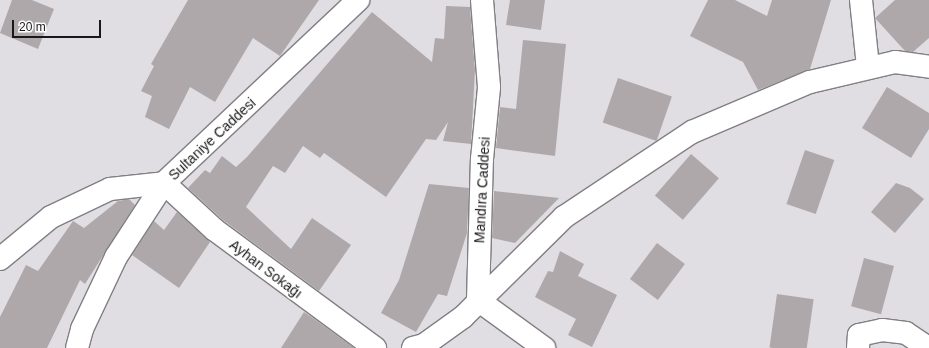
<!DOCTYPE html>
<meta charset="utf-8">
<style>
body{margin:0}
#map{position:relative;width:929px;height:348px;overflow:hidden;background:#e0dee2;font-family:Arial,sans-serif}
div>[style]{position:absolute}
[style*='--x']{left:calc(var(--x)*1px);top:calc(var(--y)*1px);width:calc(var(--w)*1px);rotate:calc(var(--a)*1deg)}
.building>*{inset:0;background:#aea8aa;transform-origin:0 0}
.roads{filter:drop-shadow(1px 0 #817f83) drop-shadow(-1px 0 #817f83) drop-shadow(0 1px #817f83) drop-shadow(0 -1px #817f83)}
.minor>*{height:22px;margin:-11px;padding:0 11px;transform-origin:11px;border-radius:11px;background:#fff}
span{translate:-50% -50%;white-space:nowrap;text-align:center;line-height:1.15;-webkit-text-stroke:3.5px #fff;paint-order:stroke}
.street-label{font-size:14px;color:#181819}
.scale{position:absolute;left:12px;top:20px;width:89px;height:18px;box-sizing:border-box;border:2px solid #181819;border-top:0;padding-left:5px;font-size:12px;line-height:14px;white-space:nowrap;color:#181819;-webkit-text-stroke:3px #fff;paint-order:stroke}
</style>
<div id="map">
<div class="building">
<i style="clip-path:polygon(12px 0,32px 0,54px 9px,38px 49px,0 33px)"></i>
<i style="clip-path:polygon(188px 0,319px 0,280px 56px,253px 38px,215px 102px,190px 87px,169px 129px,145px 117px,152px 96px,141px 91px,154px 66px,151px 64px)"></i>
<i style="clip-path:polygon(510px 0,545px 0,541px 30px,506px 25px)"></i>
<i style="clip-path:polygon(708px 0,735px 0,767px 16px,772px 0,831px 0,810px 69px,758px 90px,743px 62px,690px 36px)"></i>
<i style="clip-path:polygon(895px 0,929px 0,929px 38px,913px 52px,905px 51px,875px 18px)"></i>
<i style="clip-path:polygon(446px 6px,470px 7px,475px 70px,471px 144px,443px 141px,448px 122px,436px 140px,426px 139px,386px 197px,324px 153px,320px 158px,303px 146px,285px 173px,273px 166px,246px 207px,291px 249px,312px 218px,351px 245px,319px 291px,223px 220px,188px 188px,205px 170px,210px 173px,222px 156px,236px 167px,247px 157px,372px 12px,432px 62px,435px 38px,444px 39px)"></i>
<i style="clip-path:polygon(523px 40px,566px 44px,555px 156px,496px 148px,500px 107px,516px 109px)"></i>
<i style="left:618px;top:78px;width:57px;height:47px;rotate:19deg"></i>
<i style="clip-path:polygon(887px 87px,929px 113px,929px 129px,911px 158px,862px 128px)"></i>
<i style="left:805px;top:150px;width:31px;height:57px;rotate:19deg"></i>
<i style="left:691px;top:154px;width:37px;height:55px;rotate:41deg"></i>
<i style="clip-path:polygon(896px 183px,910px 188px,924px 199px,895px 233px,871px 212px)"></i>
<i style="clip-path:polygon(429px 184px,469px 188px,467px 233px,447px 296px,438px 294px,416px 332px,381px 313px,399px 280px)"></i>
<i style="clip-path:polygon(494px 191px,559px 198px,515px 243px,492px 238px)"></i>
<i style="clip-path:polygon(129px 199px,135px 205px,85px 284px,80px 280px,47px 348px,0 348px,0 317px,26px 265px,38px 271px,73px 221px,84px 228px,118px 201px)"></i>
<i style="clip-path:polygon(177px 212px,210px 242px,179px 288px,132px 255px,154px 221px,164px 230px)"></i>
<i style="left:657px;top:243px;width:35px;height:45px;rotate:37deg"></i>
<i style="clip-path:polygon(560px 251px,584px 264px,578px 276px,617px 295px,592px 347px,568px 335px,576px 319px,535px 297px,548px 271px,553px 272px)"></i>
<i style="left:864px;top:258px;width:31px;height:50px;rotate:15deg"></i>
<i style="left:777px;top:294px;width:37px;height:54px;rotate:8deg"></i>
<i style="clip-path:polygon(304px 312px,313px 318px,354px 348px,281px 348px)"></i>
</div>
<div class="roads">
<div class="minor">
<i style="--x:861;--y:0;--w:67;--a:84"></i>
<i style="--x:0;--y:259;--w:66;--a:-39.5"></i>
<i style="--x:51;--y:217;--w:65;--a:-25.4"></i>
<i style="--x:110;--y:189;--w:54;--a:-6.3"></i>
<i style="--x:164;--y:183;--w:267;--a:-43.3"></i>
<i style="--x:478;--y:300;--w:141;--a:-88.4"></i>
<i style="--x:482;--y:159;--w:72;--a:-84.4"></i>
<i style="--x:489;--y:87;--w:87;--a:-94.6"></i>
<i style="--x:478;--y:300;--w:82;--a:36"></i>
<i style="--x:77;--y:348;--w:20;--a:-75"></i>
<i style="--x:82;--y:329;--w:80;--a:-64.7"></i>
<i style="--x:116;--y:257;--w:88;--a:-57"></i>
<i style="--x:164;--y:183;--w:69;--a:42.7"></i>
<i style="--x:215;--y:230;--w:199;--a:36.4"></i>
<i style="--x:413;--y:348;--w:11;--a:-15"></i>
<i style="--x:424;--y:345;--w:48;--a:-35.7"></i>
<i style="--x:463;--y:317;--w:142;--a:-44.7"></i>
<i style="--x:564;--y:217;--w:154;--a:-33.6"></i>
<i style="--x:692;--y:132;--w:128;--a:-23"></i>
<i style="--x:810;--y:82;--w:87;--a:-13.2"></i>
<i style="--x:895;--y:62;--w:34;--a:8"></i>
<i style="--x:858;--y:348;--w:13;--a:-86"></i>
<i style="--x:859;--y:335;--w:24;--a:-12"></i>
<i style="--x:882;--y:330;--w:24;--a:7"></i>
<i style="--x:906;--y:333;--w:27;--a:34"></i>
</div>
</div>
<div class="street-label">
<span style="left:212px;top:139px;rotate:-43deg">Sultaniye Caddesi</span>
<span style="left:482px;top:190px;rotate:-87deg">Mandıra Caddesi</span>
<span style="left:266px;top:269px;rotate:37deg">Ayhan Sokağı</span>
</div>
<div class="scale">20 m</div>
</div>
